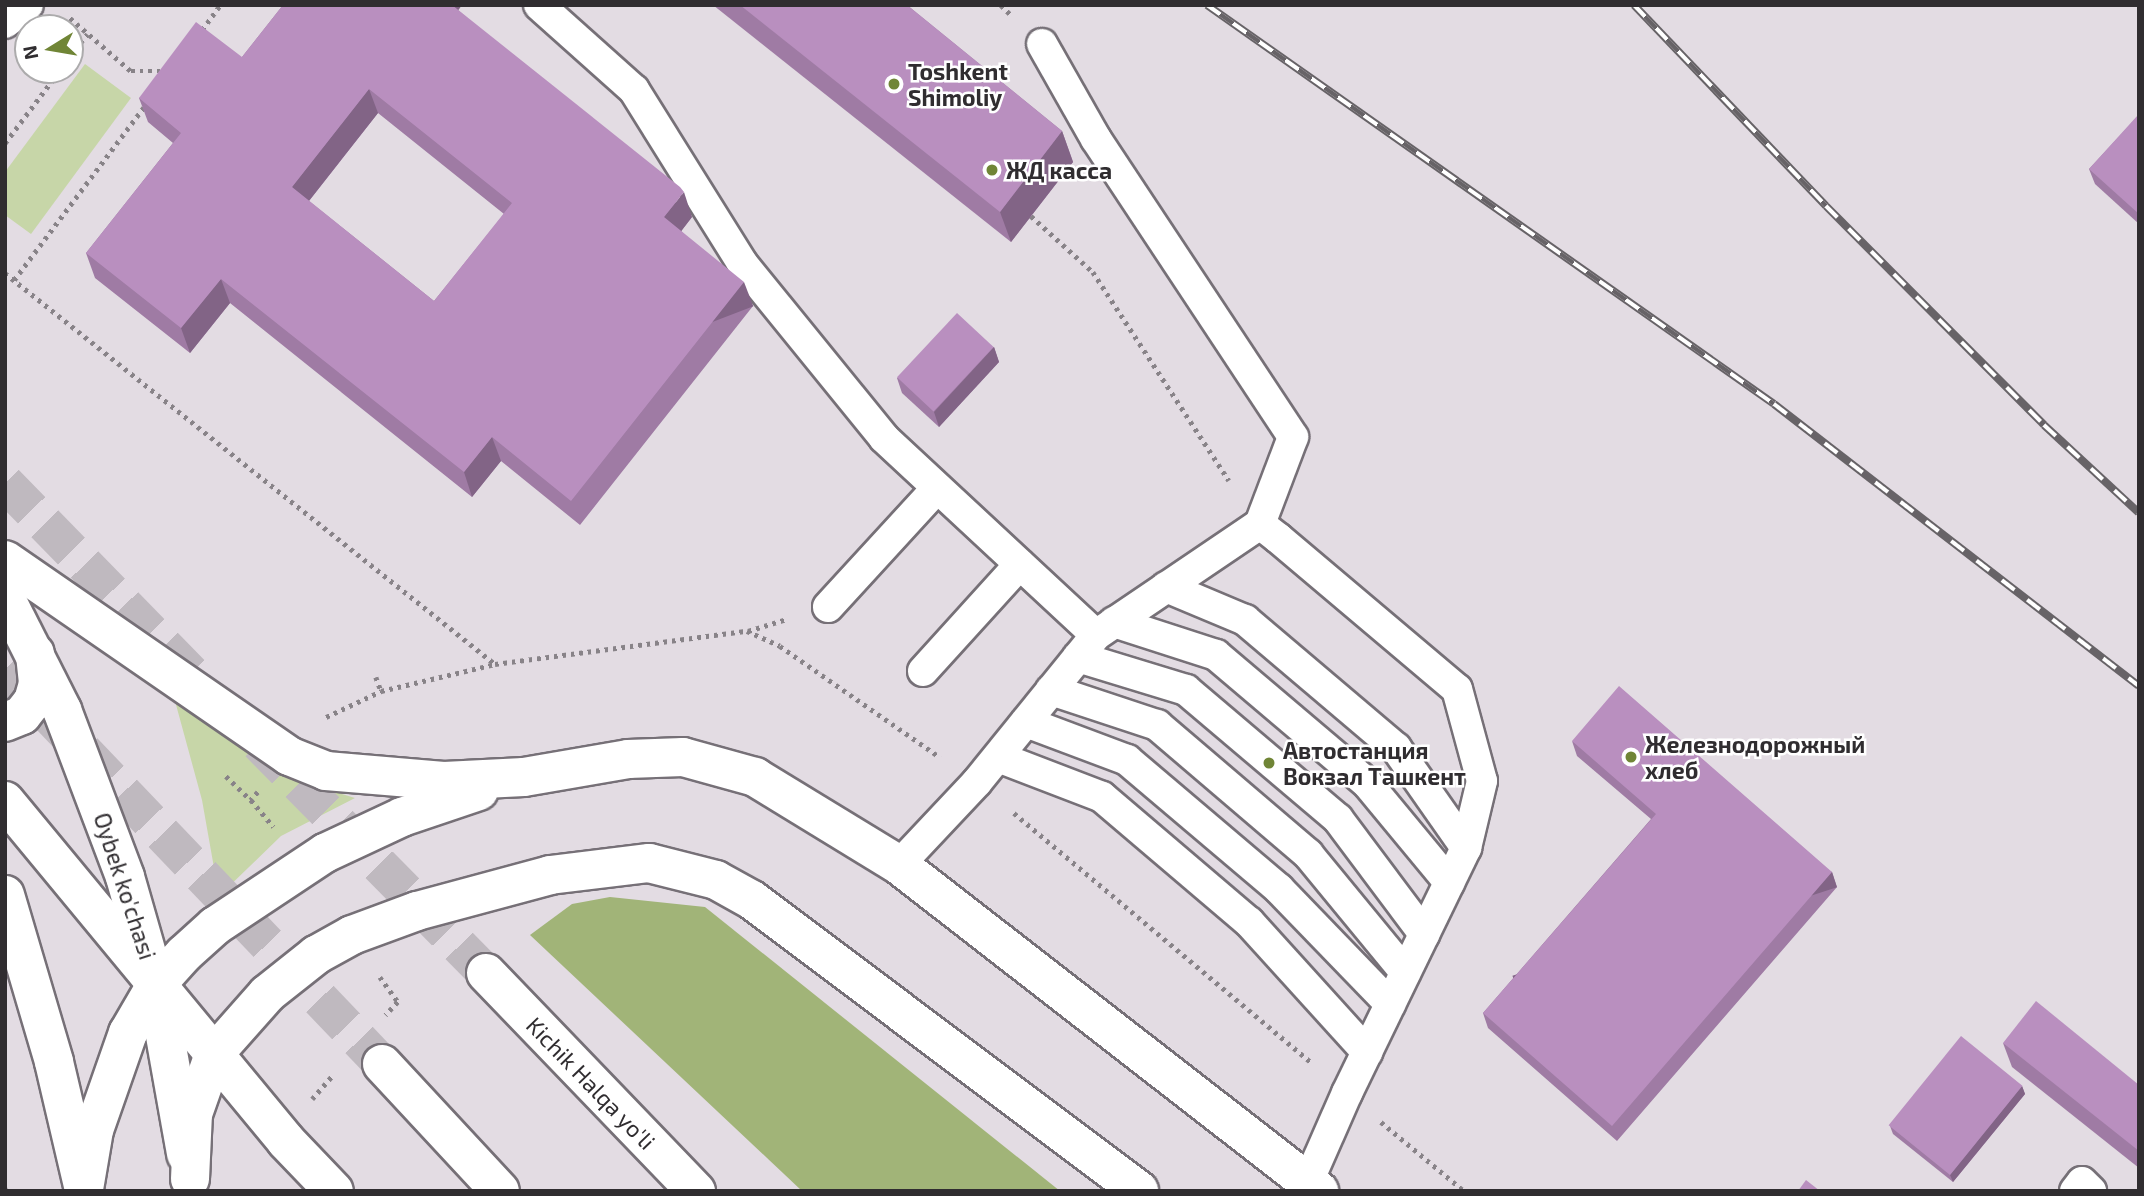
<!DOCTYPE html>
<meta charset="utf-8">
<style>
body{margin:0}
#map{position:relative;width:2144px;height:1196px;overflow:hidden;background:#e3dce3;font-family:"Exo 2",sans-serif}
div>[style]{position:absolute}
[style*='--x']{left:calc(var(--x)*1px);top:calc(var(--y)*1px);width:calc(var(--w)*1px);rotate:calc(var(--a)*1deg)}
.green>*{inset:0;background:#c7d6a8}
.forest>*{inset:0;background:#a1b478}
.trunk-tunnel>*{height:38px;margin-top:-19px;transform-origin:0;background:repeating-linear-gradient(90deg,#bfb9bf 0 38px,transparent 0 57px)}
.path>*{height:4.5px;margin-top:-2.25px;transform-origin:0;background:repeating-linear-gradient(90deg,#888388 0 3.5px,transparent 0 8.5px)}
.roads{filter:drop-shadow(2px 0 #767077) drop-shadow(-2px 0 #767077) drop-shadow(0 2px #767077) drop-shadow(0 -2px #767077)}
.service>*{height:30px;margin:-15px;padding:0 15px;transform-origin:15px;border-radius:15px;background:#fff}
.primary>*{height:38px;margin:-19px;padding:0 19px;transform-origin:19px;border-radius:19px;background:#fff}
.trunk>*{height:38px;margin:-19px;padding:0 19px;transform-origin:19px;border-radius:19px;background:#fff}
.rail>*{height:8px;margin-top:-4px;transform-origin:0;background:repeating-linear-gradient(90deg,#fff 0 16px,#676367 0 32px);box-sizing:border-box;border-block:2px solid #676367}
.wall>*{inset:0;background:#9f7ba4}
.shaded-wall>*{inset:0;background:#826486;transform-origin:0 0}
.building>*{inset:0;background:#b98fbf;transform-origin:0 0}
.dots>*{width:19px;height:19px;translate:-50% -50%;box-sizing:border-box;border:4px solid #fff;border-radius:50%}
span{translate:-50% -50%;white-space:nowrap;text-align:center;line-height:1.15;-webkit-text-stroke:5px #fff;paint-order:stroke}
.poi-label{font-size:23px;color:#302d30;font-weight:700}
.left{translate:0 -50%;text-align:left}
.street-label{font-size:23px;color:#302d30}
.frame{position:absolute;inset:0;border:7px solid #302d30;pointer-events:none}
.north{position:absolute;left:14px;top:14px;width:70px;height:70px;box-sizing:border-box;background:#fff;border:2px solid #acabac;border-radius:50%;rotate:259deg;font-size:19px;font-weight:700;line-height:28px;text-align:center;color:#302d30}
.north::after{content:'';display:block;margin:auto;width:24px;height:32px;background:#708536;clip-path:polygon(50% 0,100% 100%,50% 72%,0 100%)}
</style>
<div id="map">
<div class="green">
<i style="clip-path:polygon(85px 64px,131px 98px,31px 234px,5px 215px,5px 172px)"></i>
<i style="clip-path:polygon(175px 701px,258px 758px,303px 782px,355px 798px,281px 836px,219px 896px,202px 800px)"></i>
</div>
<div class="forest">
<i style="clip-path:polygon(610px 897px,705px 907px,1060px 1191px,802px 1191px,530px 935px,572px 904px)"></i>
</div>
<div class="trunk-tunnel">
<i style="--x:5;--y:483;--w:282;--a:45.7"></i>
<i style="--x:5;--y:669;--w:546;--a:46.34"></i>
<i style="--x:259;--y:743;--w:323;--a:45.4"></i>
</div>
<div class="path">
<i style="--x:1001;--y:5;--w:14;--a:45"></i>
<i style="--x:70;--y:18;--w:81;--a:41"></i>
<i style="--x:131;--y:71;--w:33;--a:0"></i>
<i style="--x:202;--y:30;--w:31;--a:-54"></i>
<i style="--x:70;--y:56;--w:28;--a:-52"></i>
<i style="--x:5;--y:143;--w:91;--a:-53"></i>
<i style="--x:1031;--y:216;--w:84;--a:42.1"></i>
<i style="--x:1093;--y:272;--w:249;--a:56.9"></i>
<i style="--x:5;--y:273;--w:627;--a:38.59"></i>
<i style="--x:14;--y:280;--w:220;--a:-53.1"></i>
<i style="--x:748;--y:631;--w:41;--a:-17.1"></i>
<i style="--x:376;--y:677;--w:15;--a:70"></i>
<i style="--x:326;--y:717;--w:61;--a:-25.3"></i>
<i style="--x:381;--y:691;--w:117;--a:-13.3"></i>
<i style="--x:495;--y:664;--w:254;--a:-7.5"></i>
<i style="--x:747;--y:631;--w:36;--a:24"></i>
<i style="--x:780;--y:646;--w:195;--a:34.8"></i>
<i style="--x:226;--y:776;--w:35;--a:44"></i>
<i style="--x:258;--y:792;--w:11;--a:131"></i>
<i style="--x:251;--y:800;--w:35;--a:50"></i>
<i style="--x:1014;--y:813;--w:390;--a:40"></i>
<i style="--x:380;--y:977;--w:31;--a:54"></i>
<i style="--x:398;--y:1002;--w:18;--a:133"></i>
<i style="--x:312;--y:1099;--w:33;--a:-49"></i>
<i style="--x:1381;--y:1122;--w:108;--a:39.7"></i>
<i style="--x:5;--y:1188;--w:3;--a:72"></i>
</div>
<div class="roads">
<div class="service">
<i style="--x:539;--y:5;--w:127;--a:41.8"></i>
<i style="--x:634;--y:90;--w:204;--a:58"></i>
<i style="--x:742;--y:263;--w:225;--a:50.9"></i>
<i style="--x:884;--y:438;--w:289;--a:42.9"></i>
<i style="--x:5;--y:23;--w:29;--a:-38"></i>
<i style="--x:1042;--y:44;--w:109;--a:60.4"></i>
<i style="--x:1096;--y:139;--w:357;--a:56.5"></i>
<i style="--x:1293;--y:437;--w:93;--a:110.8"></i>
<i style="--x:1166;--y:587;--w:86;--a:22.7"></i>
<i style="--x:1245;--y:620;--w:198;--a:40.3"></i>
<i style="--x:1396;--y:748;--w:122;--a:55"></i>
<i style="--x:828;--y:607;--w:161;--a:-47.5"></i>
<i style="--x:1114;--y:622;--w:107;--a:17.9"></i>
<i style="--x:1216;--y:655;--w:198;--a:40.3"></i>
<i style="--x:1367;--y:783;--w:129;--a:50.4"></i>
<i style="--x:1078;--y:657;--w:113;--a:17"></i>
<i style="--x:1186;--y:690;--w:199;--a:40.3"></i>
<i style="--x:1338;--y:819;--w:144;--a:53.2"></i>
<i style="--x:923;--y:671;--w:144;--a:-47.8"></i>
<i style="--x:1051;--y:690;--w:112;--a:18.3"></i>
<i style="--x:1157;--y:725;--w:199;--a:40.5"></i>
<i style="--x:1308;--y:854;--w:153;--a:50.6"></i>
<i style="--x:1026;--y:722;--w:108;--a:20.6"></i>
<i style="--x:1127;--y:760;--w:199;--a:40.3"></i>
<i style="--x:1279;--y:889;--w:160;--a:46"></i>
<i style="--x:998;--y:757;--w:111;--a:21"></i>
<i style="--x:1102;--y:797;--w:193;--a:40.4"></i>
<i style="--x:1249;--y:922;--w:176;--a:47.8"></i>
<i style="--x:899;--y:865;--w:114;--a:-46.8"></i>
<i style="--x:977;--y:782;--w:189;--a:-51"></i>
<i style="--x:1096;--y:635;--w:198;--a:-34.1"></i>
<i style="--x:1260;--y:524;--w:23;--a:38"></i>
<i style="--x:1278;--y:538;--w:234;--a:40.2"></i>
<i style="--x:1457;--y:689;--w:95;--a:74.8"></i>
<i style="--x:1482;--y:781;--w:69;--a:103.4"></i>
<i style="--x:1466;--y:848;--w:272;--a:115.9"></i>
<i style="--x:1347;--y:1093;--w:97;--a:113.7"></i>
<i style="--x:2075;--y:1191;--w:11;--a:-52"></i>
<i style="--x:2082;--y:1182;--w:13;--a:45"></i>
</div>
<div class="primary">
<i style="--x:5;--y:597;--w:127;--a:63.2"></i>
<i style="--x:62;--y:710;--w:178;--a:69.3"></i>
<i style="--x:125;--y:877;--w:112;--a:74"></i>
<i style="--x:156;--y:985;--w:172;--a:79.9"></i>
<i style="--x:5;--y:722;--w:18;--a:-22"></i>
<i style="--x:22;--y:715;--w:18;--a:-52"></i>
<i style="--x:33;--y:701;--w:19;--a:-74"></i>
<i style="--x:38;--y:683;--w:30;--a:-96"></i>
<i style="--x:5;--y:895;--w:174;--a:73.6"></i>
<i style="--x:54;--y:1062;--w:131;--a:76.8"></i>
</div>
<div class="trunk">
<i style="--x:5;--y:560;--w:345;--a:34.6"></i>
<i style="--x:289;--y:756;--w:40;--a:22"></i>
<i style="--x:326;--y:771;--w:118;--a:4.8"></i>
<i style="--x:444;--y:781;--w:80;--a:-2.9"></i>
<i style="--x:524;--y:777;--w:106;--a:-9.8"></i>
<i style="--x:628;--y:759;--w:55;--a:-2.1"></i>
<i style="--x:683;--y:757;--w:75;--a:15.5"></i>
<i style="--x:755;--y:777;--w:169;--a:31.4"></i>
<i style="--x:899;--y:865;--w:532;--a:37.82"></i>
<i style="--x:5;--y:801;--w:441;--a:50.4"></i>
<i style="--x:286;--y:1141;--w:69;--a:46.2"></i>
<i style="--x:486;--y:973;--w:303;--a:46.1"></i>
<i style="--x:382;--y:1064;--w:173;--a:47.1"></i>
<i style="--x:190;--y:1179;--w:65;--a:-87.4"></i>
<i style="--x:193;--y:1114;--w:64;--a:-70.7"></i>
<i style="--x:214;--y:1054;--w:80;--a:-48.5"></i>
<i style="--x:267;--y:994;--w:63;--a:-38.5"></i>
<i style="--x:316;--y:955;--w:41;--a:-29.1"></i>
<i style="--x:352;--y:935;--w:69;--a:-20.3"></i>
<i style="--x:417;--y:911;--w:138;--a:-15.1"></i>
<i style="--x:550;--y:875;--w:100;--a:-6.9"></i>
<i style="--x:649;--y:863;--w:69;--a:14.2"></i>
<i style="--x:716;--y:880;--w:41;--a:29.1"></i>
<i style="--x:752;--y:900;--w:484;--a:36.9"></i>
<i style="--x:84;--y:1189;--w:60;--a:-80.4"></i>
<i style="--x:94;--y:1130;--w:103;--a:-70.7"></i>
<i style="--x:128;--y:1033;--w:56;--a:-59.7"></i>
<i style="--x:156;--y:985;--w:42;--a:-47.9"></i>
<i style="--x:184;--y:954;--w:42;--a:-42.1"></i>
<i style="--x:215;--y:926;--w:132;--a:-33.6"></i>
<i style="--x:325;--y:853;--w:85;--a:-25.1"></i>
<i style="--x:402;--y:817;--w:81;--a:-18.7"></i>
</div>
</div>
<div class="rail">
<i style="--x:1207;--y:5;--w:693;--a:35.13"></i>
<i style="--x:1774;--y:404;--w:461;--a:37.7"></i>
<i style="--x:1634;--y:5;--w:278;--a:46.3"></i>
<i style="--x:1826;--y:206;--w:309;--a:45.1"></i>
<i style="--x:2044;--y:425;--w:129;--a:42.8"></i>
</div>
<div class="wall">
<i style="clip-path:polygon(evenodd,283px 5px,462px 5px,458px 10px,692px 217px,681px 231px,753px 306px,580px 525px,501px 461px,472px 497px,230px 303px,190px 353px,95px 278px,86px 253px,173px 143px,148px 122px,139px 98px,242px 57px,283px 5px,378px 113px,504px 214px,434px 301px,309px 201px,378px 113px)"></i>
<i style="clip-path:polygon(713px 5px,907px 5px,1062px 131px,1073px 162px,1011px 242px)"></i>
<i style="clip-path:polygon(2139px 115px,2139px 224px,2095px 184px,2089px 169px)"></i>
<i style="clip-path:polygon(994px 347px,999px 362px,939px 427px,902px 393px,897px 378px)"></i>
<i style="clip-path:polygon(1572px 741px,1832px 872px,1837px 887px,1617px 1141px,1488px 1028px,1483px 1013px,1651px 819px,1577px 756px)"></i>
<i style="clip-path:polygon(2003px 1043px,2139px 1085px,2139px 1168px,2012px 1067px)"></i>
<i style="clip-path:polygon(2022px 1086px,2025px 1094px,1953px 1182px,1893px 1134px,1890px 1126px)"></i>
</div>
<div class="shaded-wall">
<i style="clip-path:polygon(444px 5px,462px 5px,450px 21px)"></i>
<i style="clip-path:polygon(369px 89px,378px 113px,301px 211px,292px 187px)"></i>
<i style="clip-path:polygon(1062px 131px,1073px 162px,1011px 242px,1000px 212px)"></i>
<i style="clip-path:polygon(684px 192px,692px 217px,673px 242px,664px 217px)"></i>
<i style="clip-path:polygon(221px 279px,230px 303px,190px 353px,181px 328px)"></i>
<i style="left:744px;top:282px;width:26px;height:279px;rotate:69deg"></i>
<i style="clip-path:polygon(994px 347px,999px 362px,939px 427px,934px 412px)"></i>
<i style="clip-path:polygon(492px 437px,501px 461px,472px 497px,464px 472px)"></i>
<i style="left:1832px;top:872px;width:16px;height:336px;rotate:72deg"></i>
<i style="clip-path:polygon(2022px 1086px,2025px 1094px,1953px 1182px,1950px 1175px)"></i>
</div>
<div class="building">
<i style="clip-path:polygon(evenodd,283px 5px,452px 5px,680px 187px,684px 192px,664px 217px,744px 282px,571px 501px,492px 437px,464px 472px,221px 279px,181px 328px,86px 253px,181px 133px,139px 98px,196px 22px,242px 57px,283px 5px,369px 89px,512px 203px,434px 301px,292px 187px,369px 89px)"></i>
<i style="clip-path:polygon(740px 5px,907px 5px,1062px 131px,1000px 212px)"></i>
<i style="clip-path:polygon(2138px 115px,2139px 115px,2139px 214px,2089px 169px)"></i>
<i style="left:957px;top:313px;width:50px;height:88px;rotate:43deg"></i>
<i style="clip-path:polygon(1619px 686px,1832px 872px,1612px 1126px,1483px 1013px,1656px 814px,1572px 741px)"></i>
<i style="clip-path:polygon(2036px 1001px,2139px 1085px,2139px 1151px,2003px 1043px)"></i>
<i style="left:1961px;top:1036px;width:79px;height:115px;rotate:39deg"></i>
<i style="clip-path:polygon(1806px 1180px,1820px 1191px,1798px 1191px)"></i>
</div>
<div class="dots">
<i style="left:894px;top:84px;background:#708536"></i>
<i style="left:992px;top:170px;background:#708536"></i>
<i style="left:1631px;top:757px;background:#708536"></i>
<i style="left:1269px;top:763px;background:#708536"></i>
</div>
<div class="poi-label">
<span class="left" style="left:908px;top:84px">Toshkent<br>Shimoliy</span>
<span class="left" style="left:1006px;top:170px">ЖД касса</span>
<span class="left" style="left:1645px;top:757px">Железнодорожный<br>хлеб</span>
<span class="left" style="left:1283px;top:763px">Автостанция<br>Вокзал Ташкент</span>
</div>
<div class="street-label">
<span style="left:125px;top:886px;rotate:72deg">Oybek ko'chasi</span>
<span style="left:591px;top:1083px;rotate:46deg">Kichik Halqa yo'li</span>
</div>
<div class="frame"></div>
<div class="north">N</div>
</div>
